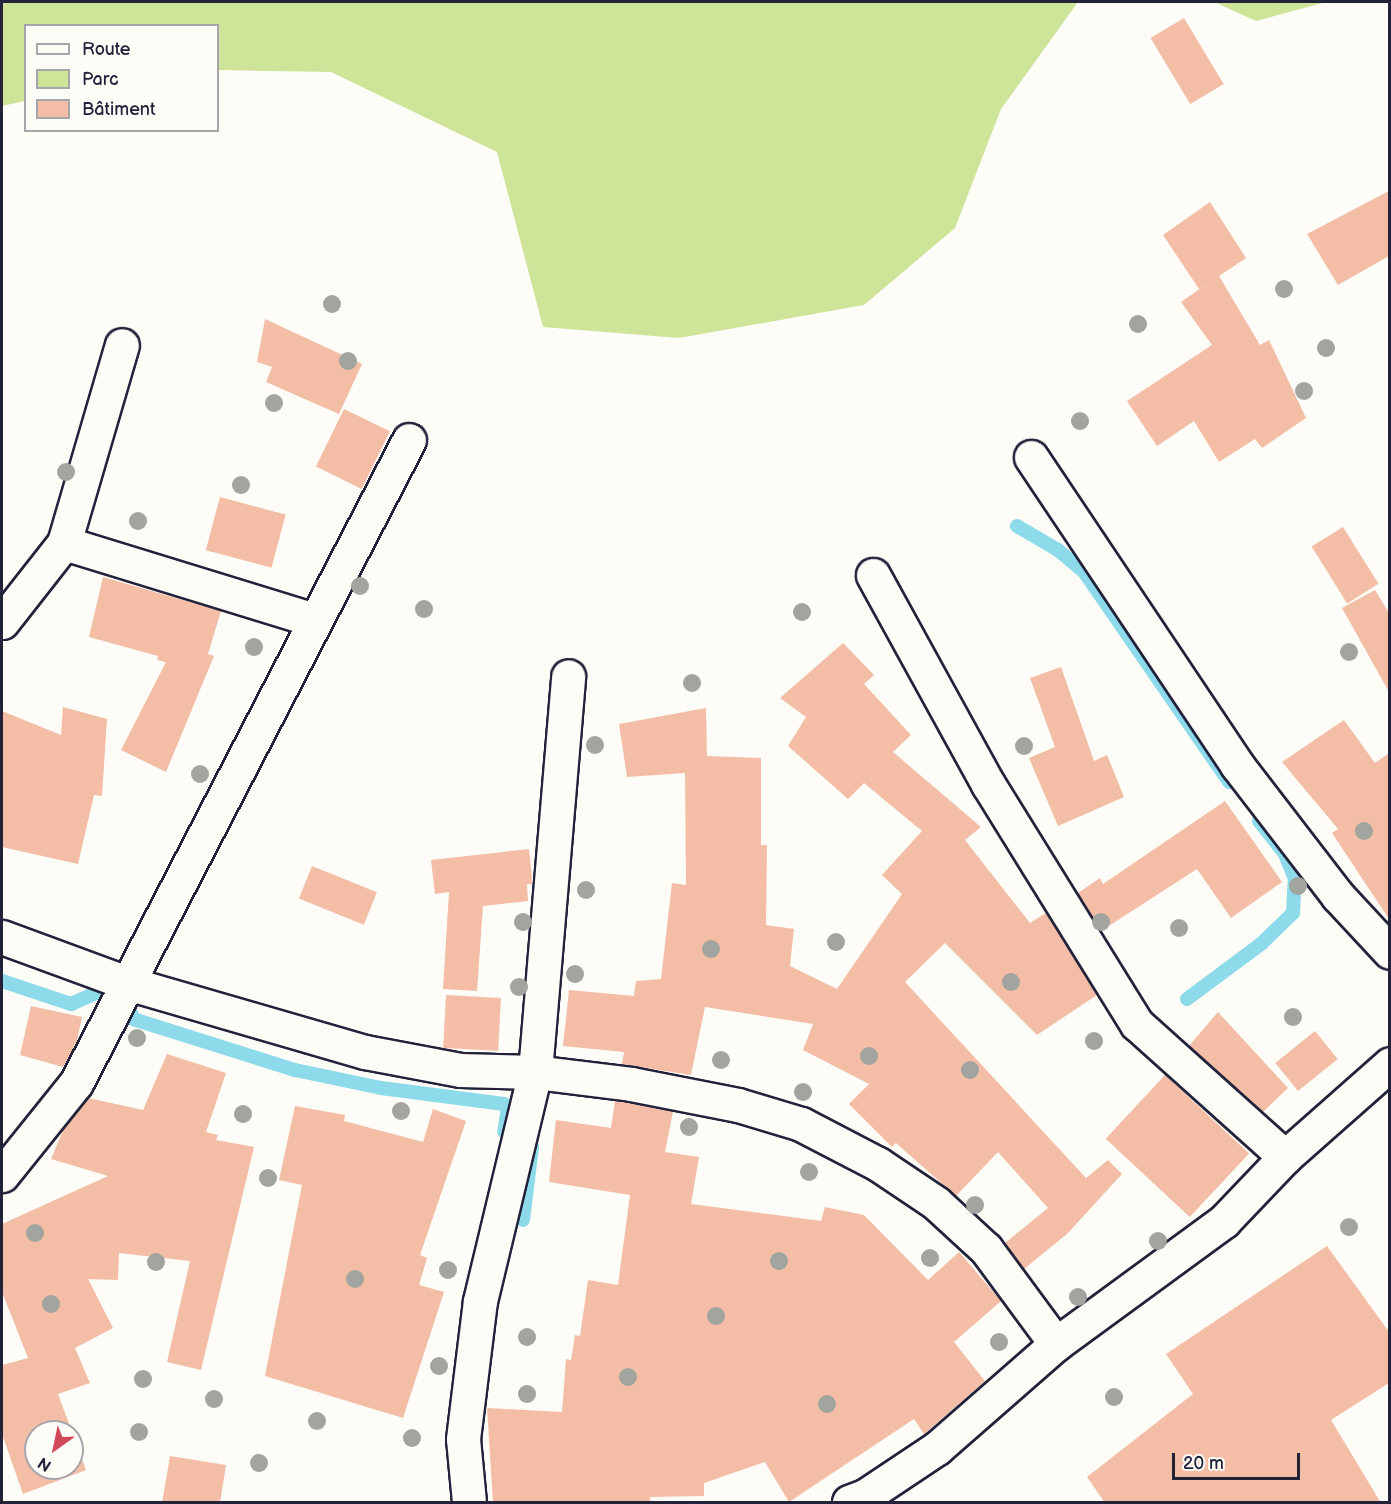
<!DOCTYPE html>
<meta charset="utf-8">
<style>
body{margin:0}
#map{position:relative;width:1391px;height:1504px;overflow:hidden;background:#fdfcf7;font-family:"Balsamiq Sans",sans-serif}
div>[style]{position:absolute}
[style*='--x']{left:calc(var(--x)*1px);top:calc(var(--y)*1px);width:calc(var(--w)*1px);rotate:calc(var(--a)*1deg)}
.green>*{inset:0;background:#cee499}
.stream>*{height:14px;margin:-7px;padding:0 7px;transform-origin:7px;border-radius:7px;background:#8cdaea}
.building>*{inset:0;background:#f4bea6;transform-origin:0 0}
.roads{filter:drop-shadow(2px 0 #22223b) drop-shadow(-2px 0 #22223b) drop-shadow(0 2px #22223b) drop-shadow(0 -2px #22223b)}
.minor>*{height:33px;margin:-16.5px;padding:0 16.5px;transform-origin:16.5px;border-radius:16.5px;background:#fdfcf7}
.trees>*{width:18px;height:18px;margin:-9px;border-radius:50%;background:#a1a49f}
span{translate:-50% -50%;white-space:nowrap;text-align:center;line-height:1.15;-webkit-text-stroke:6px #fdfcf7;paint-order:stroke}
.frame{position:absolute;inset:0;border:3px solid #22223b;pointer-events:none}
.legend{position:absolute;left:24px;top:24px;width:195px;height:108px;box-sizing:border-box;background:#fdfcf7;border:2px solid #a5a5ac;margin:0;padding:8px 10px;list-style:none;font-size:18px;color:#22223b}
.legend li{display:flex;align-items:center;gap:12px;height:30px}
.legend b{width:30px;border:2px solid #a5a5ac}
.north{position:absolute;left:24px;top:1420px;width:60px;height:60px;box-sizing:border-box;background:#fdfcf7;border:2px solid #a5a5ac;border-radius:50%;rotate:213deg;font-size:16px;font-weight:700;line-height:24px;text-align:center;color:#22223b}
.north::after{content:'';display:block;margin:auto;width:21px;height:27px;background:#d1495b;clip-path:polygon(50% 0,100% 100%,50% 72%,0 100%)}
.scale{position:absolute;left:1172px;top:1453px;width:128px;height:27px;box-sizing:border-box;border:3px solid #22223b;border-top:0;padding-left:8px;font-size:18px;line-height:21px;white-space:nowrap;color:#22223b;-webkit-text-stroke:4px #fdfcf7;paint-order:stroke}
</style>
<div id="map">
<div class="green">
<i style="clip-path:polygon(2px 2px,1078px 2px,1001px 109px,955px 228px,864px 305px,679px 338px,543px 327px,497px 152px,331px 72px,218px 70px,218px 26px,26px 26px,25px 101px,2px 106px)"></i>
<i style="clip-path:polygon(1214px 2px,1326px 2px,1256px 21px)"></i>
</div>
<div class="stream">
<i style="--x:1017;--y:526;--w:48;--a:30.3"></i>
<i style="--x:1058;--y:550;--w:35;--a:40"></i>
<i style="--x:1085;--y:573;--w:254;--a:55.4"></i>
<i style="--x:2;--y:981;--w:73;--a:18.4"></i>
<i style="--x:71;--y:1004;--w:36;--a:-24"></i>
<i style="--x:104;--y:989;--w:22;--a:21"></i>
<i style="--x:125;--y:997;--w:23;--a:70"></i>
<i style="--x:133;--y:1019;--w:170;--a:17.5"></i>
<i style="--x:295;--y:1070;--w:88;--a:11.8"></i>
<i style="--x:381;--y:1088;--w:124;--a:7.4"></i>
<i style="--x:504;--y:1104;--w:6;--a:45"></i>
<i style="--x:508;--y:1108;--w:24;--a:99"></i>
<i style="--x:1187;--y:999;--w:94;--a:-36.7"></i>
<i style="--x:1262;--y:943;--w:43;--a:-44.1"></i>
<i style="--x:1293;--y:913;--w:34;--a:-87"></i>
<i style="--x:1295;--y:879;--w:27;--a:-112"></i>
<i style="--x:1285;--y:854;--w:42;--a:-128.2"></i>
<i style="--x:523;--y:1220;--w:74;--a:-83"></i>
</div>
<div class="building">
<i style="left:1184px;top:18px;width:77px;height:39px;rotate:59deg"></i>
<i style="clip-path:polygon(1389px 191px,1389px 256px,1338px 285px,1307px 234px)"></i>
<i style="clip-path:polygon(1210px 202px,1246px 258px,1219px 276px,1260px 345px,1269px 340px,1306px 418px,1262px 448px,1255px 439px,1219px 462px,1194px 421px,1157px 446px,1127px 401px,1212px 345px,1181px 302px,1208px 283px,1199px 289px,1163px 235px)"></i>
<i style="clip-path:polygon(265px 319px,362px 364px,339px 414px,266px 382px,272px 367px,257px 362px)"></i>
<i style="left:344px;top:409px;width:51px;height:64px;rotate:26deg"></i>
<i style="left:220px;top:497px;width:68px;height:55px;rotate:15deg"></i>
<i style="left:1343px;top:527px;width:67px;height:37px;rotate:58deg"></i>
<i style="clip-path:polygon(103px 577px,221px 611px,208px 654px,214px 656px,166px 772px,121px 750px,166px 662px,157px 660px,158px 656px,89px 637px)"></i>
<i style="clip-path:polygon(1375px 590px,1389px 613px,1389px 692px,1342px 608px)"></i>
<i style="clip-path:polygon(843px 643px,874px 675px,864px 684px,911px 735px,893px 752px,981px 827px,965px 840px,1030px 923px,1046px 913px,1097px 995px,1037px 1035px,945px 943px,905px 982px,1086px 1178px,1108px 1160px,1122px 1174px,1067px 1234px,1024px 1269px,1005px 1243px,1048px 1208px,998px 1152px,956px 1196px,896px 1143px,892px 1147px,849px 1104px,869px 1084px,803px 1050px,813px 1024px,705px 1007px,691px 1075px,622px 1064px,624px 1052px,563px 1046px,569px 990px,634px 996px,636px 981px,661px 979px,672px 883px,686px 885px,685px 773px,627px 777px,619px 724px,706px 708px,707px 756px,761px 758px,761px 845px,767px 845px,766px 925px,794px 929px,790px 966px,837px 989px,902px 894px,882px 875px,922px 831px,864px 783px,848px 799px,788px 746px,806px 717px,780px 698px)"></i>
<i style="clip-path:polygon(1061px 667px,1094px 761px,1107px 755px,1124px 797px,1058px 826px,1029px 758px,1055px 747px,1030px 678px)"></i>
<i style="clip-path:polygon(63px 707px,107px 719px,102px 796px,94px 795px,78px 864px,2px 847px,2px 711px,61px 735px)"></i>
<i style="clip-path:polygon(1344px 720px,1375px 763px,1389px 753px,1389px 919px,1332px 833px,1338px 829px,1282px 762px)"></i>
<i style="clip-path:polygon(1225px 801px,1282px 882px,1231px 918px,1197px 869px,1101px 931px,1078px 893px,1100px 878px,1103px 884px)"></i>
<i style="clip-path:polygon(529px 849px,532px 877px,532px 884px,527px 884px,528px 901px,483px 906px,477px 991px,443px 989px,449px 892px,435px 894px,431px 860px)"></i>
<i style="left:312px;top:866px;width:70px;height:35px;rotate:22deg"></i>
<i style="left:446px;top:995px;width:55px;height:53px;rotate:3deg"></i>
<i style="clip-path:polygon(31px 1006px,82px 1017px,77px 1041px,63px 1067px,20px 1055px)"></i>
<i style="clip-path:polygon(1218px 1012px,1288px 1088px,1263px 1112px,1189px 1046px)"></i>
<i style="left:1315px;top:1031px;width:36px;height:51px;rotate:51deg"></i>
<i style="clip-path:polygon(evenodd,167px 1054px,226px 1073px,206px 1132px,218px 1135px,216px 1140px,254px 1147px,201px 1370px,167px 1362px,190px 1261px,119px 1253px,118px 1280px,88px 1279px,113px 1328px,75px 1348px,90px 1383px,58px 1394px,86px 1470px,23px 1494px,2px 1434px,2px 1365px,28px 1358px,2px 1292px,2px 1224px,108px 1176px,51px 1159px,65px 1126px,88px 1098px,143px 1110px,167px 1054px,36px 1432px,72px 1432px,72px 1468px,36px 1468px,36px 1432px)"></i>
<i style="left:1165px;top:1075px;width:115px;height:87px;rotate:43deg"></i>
<i style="clip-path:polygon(615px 1101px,673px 1111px,665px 1152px,699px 1157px,691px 1204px,821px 1221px,825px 1207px,864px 1215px,928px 1280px,959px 1252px,1001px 1301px,954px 1342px,985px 1381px,924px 1434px,914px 1419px,789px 1502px,765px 1462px,704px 1483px,704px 1496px,650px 1497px,651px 1503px,493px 1503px,487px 1408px,562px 1412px,566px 1359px,571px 1360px,575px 1335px,580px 1336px,588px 1280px,618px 1285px,630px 1195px,549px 1182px,556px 1120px,611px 1128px)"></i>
<i style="clip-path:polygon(295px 1106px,345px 1115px,344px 1121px,423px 1142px,433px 1109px,466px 1121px,420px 1255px,427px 1258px,419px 1285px,444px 1292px,403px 1418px,265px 1376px,302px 1185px,279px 1180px)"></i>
<i style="clip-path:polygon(1327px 1246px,1389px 1332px,1389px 1383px,1331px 1420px,1381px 1503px,1105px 1503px,1087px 1477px,1193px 1394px,1166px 1354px)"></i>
<i style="clip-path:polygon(170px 1456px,226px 1465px,220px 1503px,162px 1503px)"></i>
</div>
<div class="roads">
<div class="minor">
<i style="--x:1031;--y:457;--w:371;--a:56.2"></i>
<i style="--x:1237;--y:765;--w:165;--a:52.4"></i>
<i style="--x:1338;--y:896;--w:76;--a:47.1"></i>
<i style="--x:64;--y:543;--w:262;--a:17.1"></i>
<i style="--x:873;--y:575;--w:239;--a:61.2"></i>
<i style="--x:988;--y:784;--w:282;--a:58.2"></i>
<i style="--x:1137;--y:1024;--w:199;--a:41.9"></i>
<i style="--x:2;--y:622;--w:100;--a:-51.9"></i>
<i style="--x:64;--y:543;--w:206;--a:-73.7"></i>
<i style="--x:2;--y:937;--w:133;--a:20.2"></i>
<i style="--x:127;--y:983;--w:248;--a:16.2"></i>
<i style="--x:365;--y:1052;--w:97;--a:10.7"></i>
<i style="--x:460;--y:1070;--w:75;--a:1.5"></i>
<i style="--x:535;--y:1072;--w:97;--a:7.1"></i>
<i style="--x:631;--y:1084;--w:109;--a:11.1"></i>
<i style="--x:738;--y:1105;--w:66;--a:16.8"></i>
<i style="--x:801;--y:1124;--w:87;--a:27.5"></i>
<i style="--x:878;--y:1164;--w:70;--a:33.9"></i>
<i style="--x:936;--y:1203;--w:68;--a:42.6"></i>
<i style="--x:986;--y:1249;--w:118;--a:53.6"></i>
<i style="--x:2;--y:1175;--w:118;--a:-51.2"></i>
<i style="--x:76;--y:1083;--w:724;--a:-62.62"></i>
<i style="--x:469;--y:1502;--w:63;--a:-95.4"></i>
<i style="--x:463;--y:1439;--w:139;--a:-83"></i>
<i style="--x:480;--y:1301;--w:236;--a:-76.5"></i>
<i style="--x:535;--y:1072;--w:397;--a:-85.2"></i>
<i style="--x:849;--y:1502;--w:17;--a:-21"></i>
<i style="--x:865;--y:1496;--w:87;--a:-33.7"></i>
<i style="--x:937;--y:1448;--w:158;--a:-41.2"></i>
<i style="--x:1056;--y:1344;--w:208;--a:-36.2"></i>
<i style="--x:1224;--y:1221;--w:88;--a:-46.4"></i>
<i style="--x:1285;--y:1157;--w:140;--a:-41.5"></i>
</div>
</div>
<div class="trees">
<i style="left:1284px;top:289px"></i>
<i style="left:332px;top:304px"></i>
<i style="left:1138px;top:324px"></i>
<i style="left:1326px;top:348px"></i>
<i style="left:348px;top:361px"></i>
<i style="left:1304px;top:391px"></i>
<i style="left:274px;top:403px"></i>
<i style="left:1080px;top:421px"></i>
<i style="left:66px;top:472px"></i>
<i style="left:241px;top:485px"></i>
<i style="left:138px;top:521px"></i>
<i style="left:360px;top:586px"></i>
<i style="left:424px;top:609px"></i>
<i style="left:802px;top:612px"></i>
<i style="left:254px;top:647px"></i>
<i style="left:1349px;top:652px"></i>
<i style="left:692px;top:683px"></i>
<i style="left:595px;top:745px"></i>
<i style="left:1024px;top:746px"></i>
<i style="left:200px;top:774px"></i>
<i style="left:1364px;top:831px"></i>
<i style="left:1298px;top:886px"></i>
<i style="left:586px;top:890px"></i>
<i style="left:523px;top:922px"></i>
<i style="left:1101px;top:922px"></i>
<i style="left:1179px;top:928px"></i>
<i style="left:836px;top:942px"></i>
<i style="left:711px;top:949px"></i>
<i style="left:575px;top:974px"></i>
<i style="left:1011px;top:982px"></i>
<i style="left:519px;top:987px"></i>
<i style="left:1293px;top:1017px"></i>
<i style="left:137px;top:1038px"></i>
<i style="left:1094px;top:1041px"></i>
<i style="left:869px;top:1056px"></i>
<i style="left:721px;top:1060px"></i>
<i style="left:970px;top:1070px"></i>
<i style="left:803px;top:1092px"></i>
<i style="left:401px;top:1111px"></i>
<i style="left:243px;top:1114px"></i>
<i style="left:689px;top:1127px"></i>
<i style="left:809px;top:1172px"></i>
<i style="left:268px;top:1178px"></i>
<i style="left:975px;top:1205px"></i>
<i style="left:1349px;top:1227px"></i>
<i style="left:35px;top:1233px"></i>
<i style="left:1158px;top:1241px"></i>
<i style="left:930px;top:1258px"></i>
<i style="left:779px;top:1261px"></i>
<i style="left:156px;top:1262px"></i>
<i style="left:448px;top:1270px"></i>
<i style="left:355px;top:1279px"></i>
<i style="left:1078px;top:1297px"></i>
<i style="left:51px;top:1304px"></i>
<i style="left:716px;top:1316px"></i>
<i style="left:527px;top:1337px"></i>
<i style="left:999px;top:1342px"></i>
<i style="left:439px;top:1366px"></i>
<i style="left:628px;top:1377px"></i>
<i style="left:143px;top:1379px"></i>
<i style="left:527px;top:1394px"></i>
<i style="left:1114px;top:1397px"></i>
<i style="left:214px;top:1399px"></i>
<i style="left:827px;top:1404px"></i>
<i style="left:317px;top:1421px"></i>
<i style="left:139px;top:1432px"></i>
<i style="left:412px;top:1438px"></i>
<i style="left:259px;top:1463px"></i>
</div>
<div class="frame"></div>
<ul class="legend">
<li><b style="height:8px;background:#fdfcf7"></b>Route</li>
<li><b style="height:16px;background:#cee499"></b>Parc</li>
<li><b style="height:16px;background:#f4bea6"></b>Bâtiment</li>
</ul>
<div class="north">N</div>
<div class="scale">20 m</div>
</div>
